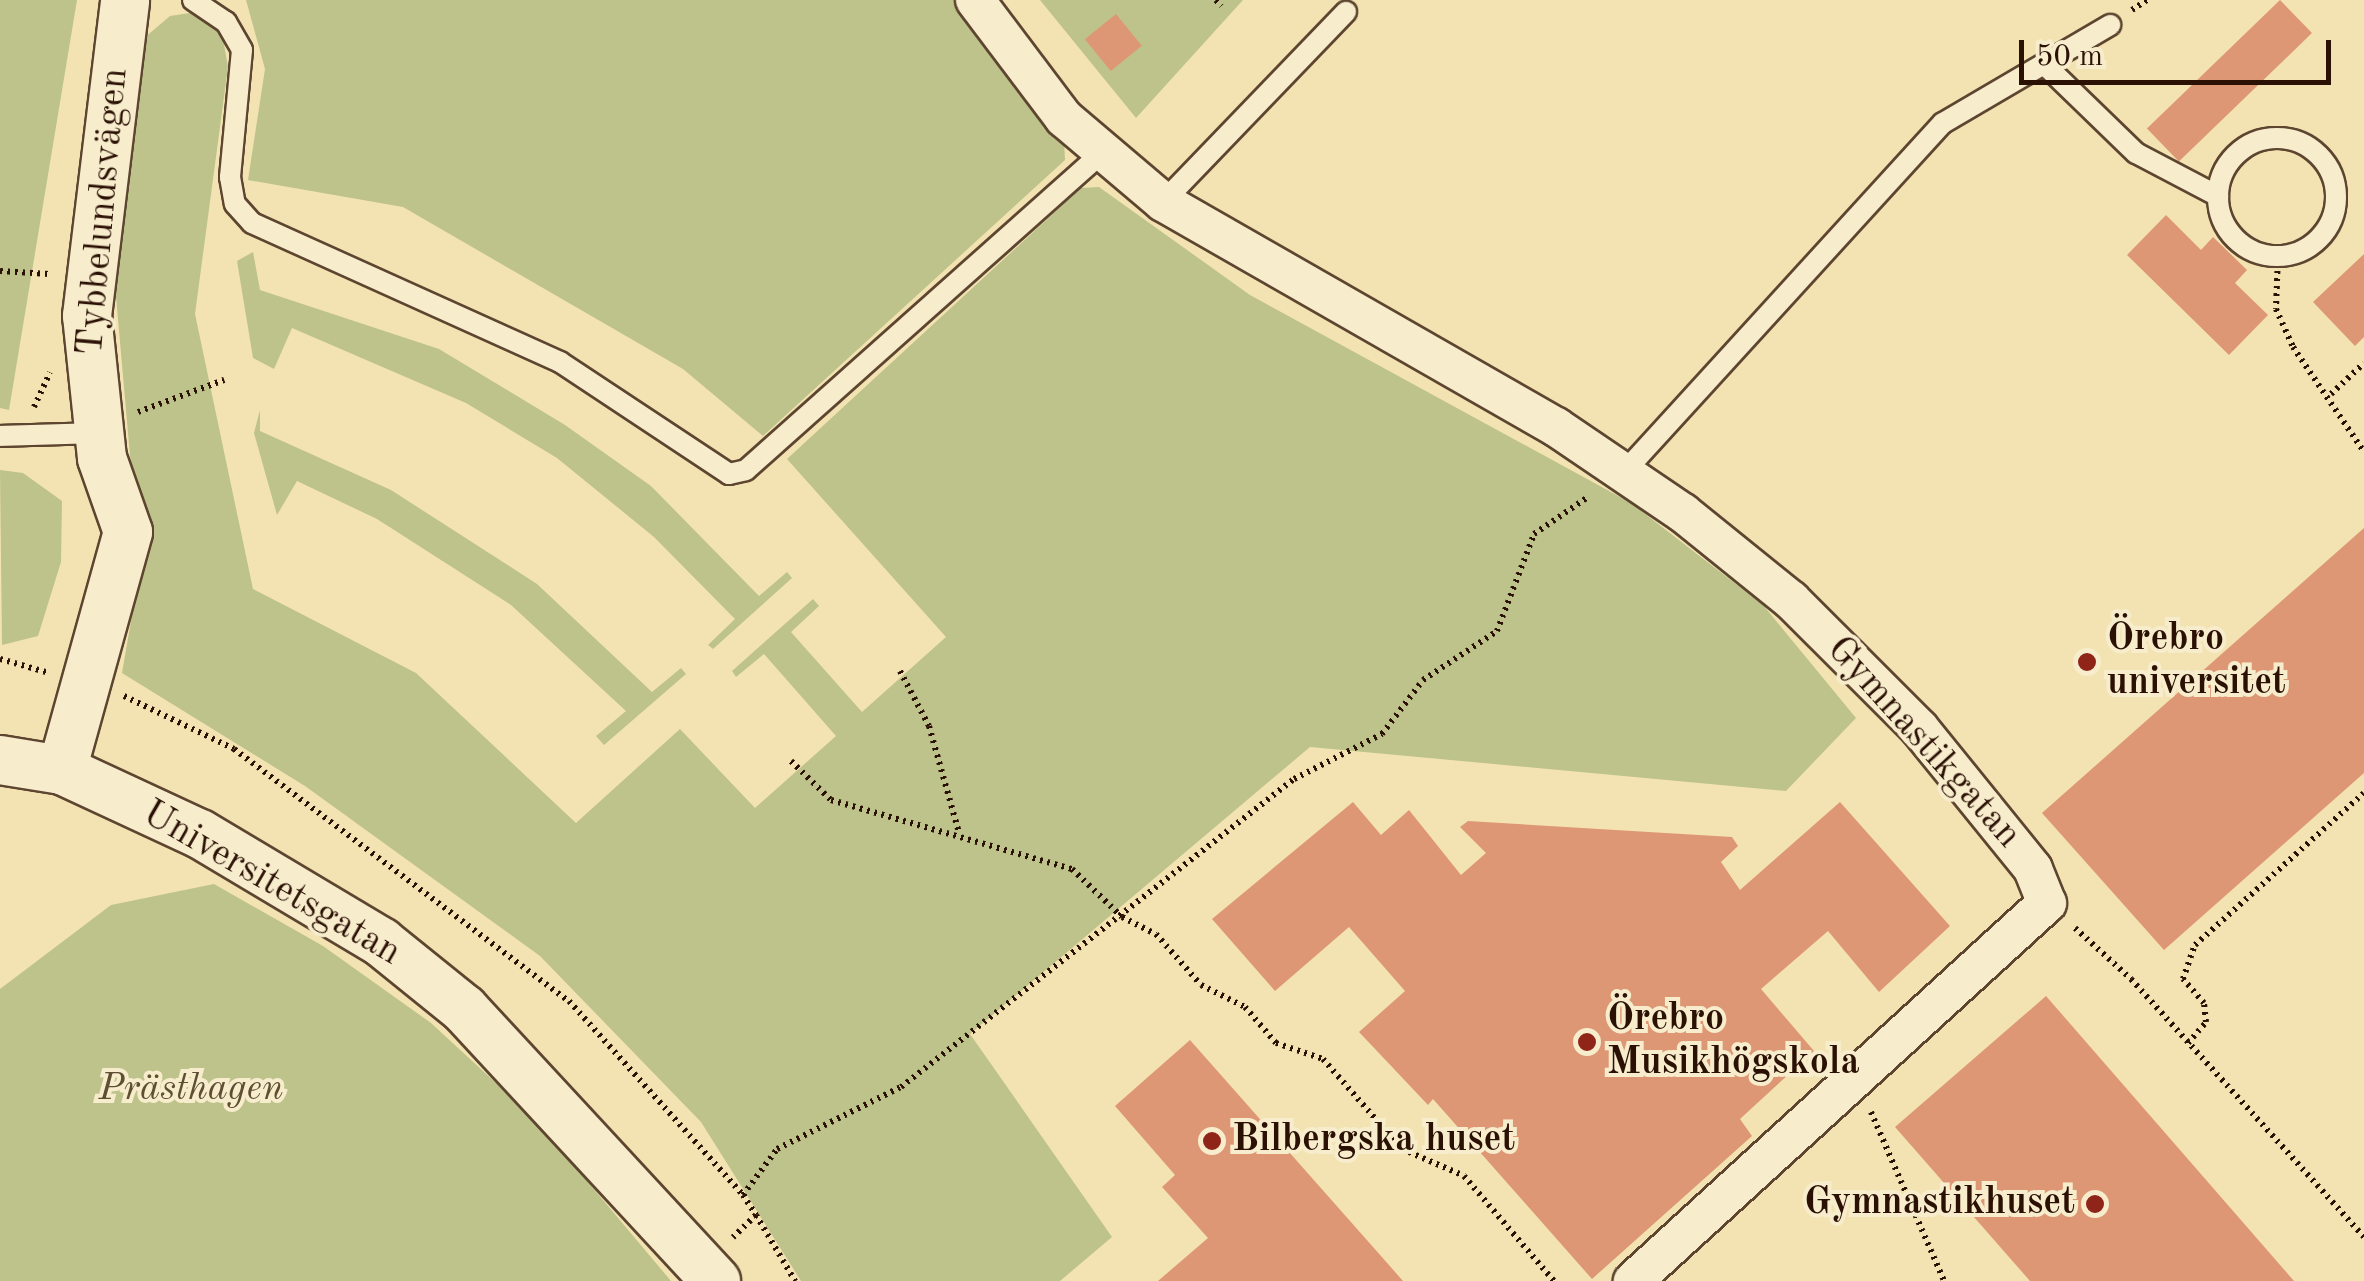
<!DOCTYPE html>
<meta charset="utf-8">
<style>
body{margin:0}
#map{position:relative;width:2364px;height:1281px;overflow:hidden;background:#f3e3b2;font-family:"Old Standard TT",serif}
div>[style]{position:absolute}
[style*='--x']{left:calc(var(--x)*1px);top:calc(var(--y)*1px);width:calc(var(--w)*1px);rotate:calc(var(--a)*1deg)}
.green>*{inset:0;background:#bdc38b}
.building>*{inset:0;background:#de9775;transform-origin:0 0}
.path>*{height:6px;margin-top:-3px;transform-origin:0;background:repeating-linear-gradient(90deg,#2b1004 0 2.5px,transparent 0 7.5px)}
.roads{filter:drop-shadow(2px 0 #5d4530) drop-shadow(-2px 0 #5d4530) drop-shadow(0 2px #5d4530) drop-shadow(0 -2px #5d4530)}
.service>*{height:20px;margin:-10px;padding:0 10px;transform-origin:10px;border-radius:10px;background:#f7edcd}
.service>.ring{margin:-10px;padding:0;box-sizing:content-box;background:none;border:20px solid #f7edcd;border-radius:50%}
.minor>*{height:38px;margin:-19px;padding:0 19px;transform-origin:19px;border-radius:19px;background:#f7edcd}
.tertiary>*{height:48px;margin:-24px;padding:0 24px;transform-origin:24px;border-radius:24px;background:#f7edcd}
.dots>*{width:28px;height:28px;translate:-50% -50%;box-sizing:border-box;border:5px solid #f7edcd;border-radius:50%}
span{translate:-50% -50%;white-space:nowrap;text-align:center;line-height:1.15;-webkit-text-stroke:8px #f7edcd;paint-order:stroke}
.street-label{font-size:38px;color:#2b1004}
.poi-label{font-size:38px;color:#2b1004;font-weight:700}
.left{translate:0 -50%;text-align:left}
.right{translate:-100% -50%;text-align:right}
.park-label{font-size:38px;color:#5e4f33;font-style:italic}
.scale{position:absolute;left:2019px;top:40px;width:312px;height:45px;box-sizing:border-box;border:5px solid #2b1004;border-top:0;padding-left:12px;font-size:30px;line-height:35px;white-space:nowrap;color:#2b1004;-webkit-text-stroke:8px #f7edcd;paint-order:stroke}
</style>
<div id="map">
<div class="green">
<i style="clip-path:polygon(0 0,77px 0,9px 410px,0 408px)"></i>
<i style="clip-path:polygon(246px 0,956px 0,1064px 139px,1065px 160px,763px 436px,683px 369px,403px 207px,248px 180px,265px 69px)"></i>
<i style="clip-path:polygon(1040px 0,1243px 0,1136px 118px)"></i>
<i style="clip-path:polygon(190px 13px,222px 33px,228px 67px,195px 314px,253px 589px,416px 673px,576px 823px,680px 729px,755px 808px,836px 736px,764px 654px,736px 677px,732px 671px,813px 599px,819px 606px,791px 632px,862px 712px,946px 637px,787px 459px,1081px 188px,1099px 187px,1250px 295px,1631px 503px,1763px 605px,1856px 718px,1786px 791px,1310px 747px,970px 1034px,1112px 1237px,1060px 1281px,801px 1281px,701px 1122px,540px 956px,305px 786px,122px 673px,140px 569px,115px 285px,143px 39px,170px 16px)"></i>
<i style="clip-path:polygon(253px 252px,260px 290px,439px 349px,565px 425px,651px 486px,759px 596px,787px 572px,792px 578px,713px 649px,708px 645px,735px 619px,654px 537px,557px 458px,466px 403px,292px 328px,274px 369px,253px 358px,237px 261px)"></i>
<i style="clip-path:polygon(260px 410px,260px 431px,391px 490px,537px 584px,652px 692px,681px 668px,686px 674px,604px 745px,596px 736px,626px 711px,511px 605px,377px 519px,297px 481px,277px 515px,254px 433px)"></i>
<i style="clip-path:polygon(0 470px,23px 473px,62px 501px,61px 562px,38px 636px,2px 645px)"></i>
<i style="clip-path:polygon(214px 884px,323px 946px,431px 1023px,535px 1119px,671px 1281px,0 1281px,0 989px,111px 905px)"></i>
</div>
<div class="building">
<i style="left:2280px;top:0;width:46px;height:185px;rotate:46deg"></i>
<i style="left:1116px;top:14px;width:41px;height:40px;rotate:51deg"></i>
<i style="clip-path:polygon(2166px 215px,2201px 250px,2213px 237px,2247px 270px,2235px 283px,2268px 315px,2229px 355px,2127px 255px)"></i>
<i style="clip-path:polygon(2364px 254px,2364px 337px,2355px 346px,2313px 302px)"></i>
<i style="clip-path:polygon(2364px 528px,2364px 773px,2164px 950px,2042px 813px)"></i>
<i style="clip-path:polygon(1353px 802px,1381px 835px,1409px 810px,1461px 875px,1486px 853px,1460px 827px,1468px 821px,1732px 837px,1738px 846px,1721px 862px,1740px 890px,1840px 802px,1950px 926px,1879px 992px,1828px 931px,1761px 989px,1814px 1051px,1740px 1119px,1752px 1136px,1592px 1279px,1433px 1099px,1428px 1105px,1359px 1032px,1405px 991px,1349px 927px,1275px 991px,1212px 919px)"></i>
<i style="clip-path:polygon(2046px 996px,2294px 1281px,2030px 1281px,1895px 1127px)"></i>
<i style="clip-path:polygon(1190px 1040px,1381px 1256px,1403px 1281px,1158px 1281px,1208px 1238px,1162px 1187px,1175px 1175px,1115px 1106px)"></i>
</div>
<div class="path">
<i style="--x:1216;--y:0;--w:8;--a:50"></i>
<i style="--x:2132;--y:10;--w:18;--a:-34"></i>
<i style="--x:2278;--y:256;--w:53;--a:92.2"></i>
<i style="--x:2276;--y:309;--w:42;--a:65.9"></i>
<i style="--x:2293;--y:347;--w:127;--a:55.9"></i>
<i style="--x:0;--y:271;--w:49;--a:3.5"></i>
<i style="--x:2331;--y:394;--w:45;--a:-43.2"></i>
<i style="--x:34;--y:407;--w:38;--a:-65"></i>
<i style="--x:138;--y:412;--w:92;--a:-20.4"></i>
<i style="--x:0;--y:659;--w:48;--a:15.8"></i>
<i style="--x:900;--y:671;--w:62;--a:62.2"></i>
<i style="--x:929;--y:726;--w:111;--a:74.3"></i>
<i style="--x:124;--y:696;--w:122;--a:25.7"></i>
<i style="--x:234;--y:749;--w:419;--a:37"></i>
<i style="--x:569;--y:1001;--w:261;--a:48.1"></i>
<i style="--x:743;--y:1195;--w:24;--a:57"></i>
<i style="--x:756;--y:1215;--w:32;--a:136"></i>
<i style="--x:791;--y:761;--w:56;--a:44.3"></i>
<i style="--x:831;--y:800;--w:251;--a:16"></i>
<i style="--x:1072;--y:869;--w:69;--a:43.8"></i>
<i style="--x:1122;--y:917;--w:38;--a:27"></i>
<i style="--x:1156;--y:934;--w:68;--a:48.6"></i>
<i style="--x:1201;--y:985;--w:49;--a:26.6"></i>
<i style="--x:1245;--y:1007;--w:48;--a:49.3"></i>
<i style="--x:1276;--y:1043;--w:50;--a:18.8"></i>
<i style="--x:1323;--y:1059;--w:120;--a:48.7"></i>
<i style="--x:1402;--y:1149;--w:68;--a:23.5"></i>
<i style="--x:1464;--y:1176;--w:138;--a:49.4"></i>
<i style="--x:2075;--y:928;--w:76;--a:42.3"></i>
<i style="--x:2131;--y:979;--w:348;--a:47.9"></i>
<i style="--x:2188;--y:1043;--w:28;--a:-49"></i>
<i style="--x:2206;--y:1022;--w:19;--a:-96"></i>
<i style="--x:2204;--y:1003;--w:32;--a:-131"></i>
<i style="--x:2183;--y:979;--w:36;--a:-71"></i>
<i style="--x:2195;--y:945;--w:227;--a:-42"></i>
<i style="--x:1871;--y:1112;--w:184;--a:66.6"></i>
<i style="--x:743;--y:1195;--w:57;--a:-53.5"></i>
<i style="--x:777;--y:1149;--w:139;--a:-26.6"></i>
<i style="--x:901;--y:1087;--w:499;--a:-38.1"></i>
<i style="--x:1294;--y:779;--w:99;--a:-27.1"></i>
<i style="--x:1382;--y:734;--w:68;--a:-52.8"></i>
<i style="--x:1423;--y:680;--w:89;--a:-33.5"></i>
<i style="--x:1497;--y:631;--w:104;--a:-69.1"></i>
<i style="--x:1534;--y:534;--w:65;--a:-34.4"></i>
<i style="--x:756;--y:1215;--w:77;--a:59.4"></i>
</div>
<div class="roads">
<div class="service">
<i style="--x:193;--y:0;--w:40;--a:34"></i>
<i style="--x:226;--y:22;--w:32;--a:60"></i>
<i style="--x:242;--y:50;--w:128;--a:95.4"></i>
<i style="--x:230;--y:177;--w:27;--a:80"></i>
<i style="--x:235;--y:204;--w:25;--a:48"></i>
<i style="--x:252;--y:223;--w:338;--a:24.3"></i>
<i style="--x:560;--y:362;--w:203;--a:33.5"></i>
<i style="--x:729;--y:474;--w:17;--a:-13"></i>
<i style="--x:746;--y:470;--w:475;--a:-41.7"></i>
<i style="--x:2044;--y:64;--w:128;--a:44.1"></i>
<i style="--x:2136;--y:153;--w:93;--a:27.7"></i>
<i class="ring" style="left:2218px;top:138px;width:98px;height:98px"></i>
<i style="--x:1163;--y:202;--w:264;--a:-46.1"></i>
<i style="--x:0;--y:436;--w:97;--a:-1.8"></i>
<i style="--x:1625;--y:471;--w:471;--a:-47.6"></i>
<i style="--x:1943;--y:123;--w:194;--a:-30.4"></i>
</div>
<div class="minor">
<i style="--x:975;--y:0;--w:148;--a:53"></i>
<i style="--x:1064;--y:118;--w:130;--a:40.3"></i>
<i style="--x:1163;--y:202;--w:453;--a:29.8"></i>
<i style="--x:1556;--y:427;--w:153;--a:34.1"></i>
<i style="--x:1683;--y:513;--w:139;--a:38.9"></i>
<i style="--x:1791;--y:600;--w:181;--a:45"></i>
<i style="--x:1919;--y:728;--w:181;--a:51"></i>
<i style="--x:2033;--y:869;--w:37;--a:68"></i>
<i style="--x:2047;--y:903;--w:561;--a:137.6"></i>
</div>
<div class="tertiary">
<i style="--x:0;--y:760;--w:63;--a:9.2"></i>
<i style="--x:62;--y:770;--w:152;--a:24.9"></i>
<i style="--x:200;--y:834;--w:211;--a:30.8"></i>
<i style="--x:381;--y:942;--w:107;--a:38.9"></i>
<i style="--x:464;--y:1009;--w:371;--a:47.2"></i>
<i style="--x:62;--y:770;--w:247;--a:-74.5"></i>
<i style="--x:128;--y:532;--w:78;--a:-109.4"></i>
<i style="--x:102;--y:458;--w:143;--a:-96"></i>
<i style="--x:87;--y:316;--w:318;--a:-83.1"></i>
</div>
</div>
<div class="dots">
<i style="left:2087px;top:662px;background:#8f2418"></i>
<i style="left:1587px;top:1042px;background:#8f2418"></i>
<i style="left:1212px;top:1141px;background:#8f2418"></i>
<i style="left:2095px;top:1204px;background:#8f2418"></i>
</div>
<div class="street-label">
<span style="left:104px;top:212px;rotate:-85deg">Tybbelundsvägen</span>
<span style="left:1923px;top:743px;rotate:48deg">Gymnastikgatan</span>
<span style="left:271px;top:884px;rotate:30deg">Universitetsgatan</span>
</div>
<div class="poi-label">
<span class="left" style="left:2107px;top:662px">Örebro<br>universitet</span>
<span class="left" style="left:1607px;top:1042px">Örebro<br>Musikhögskola</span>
<span class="left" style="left:1232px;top:1141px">Bilbergska huset</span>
<span class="right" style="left:2075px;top:1204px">Gymnastikhuset</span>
</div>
<div class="park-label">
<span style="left:191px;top:1090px">Prästhagen</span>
</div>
<div class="scale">50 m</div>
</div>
